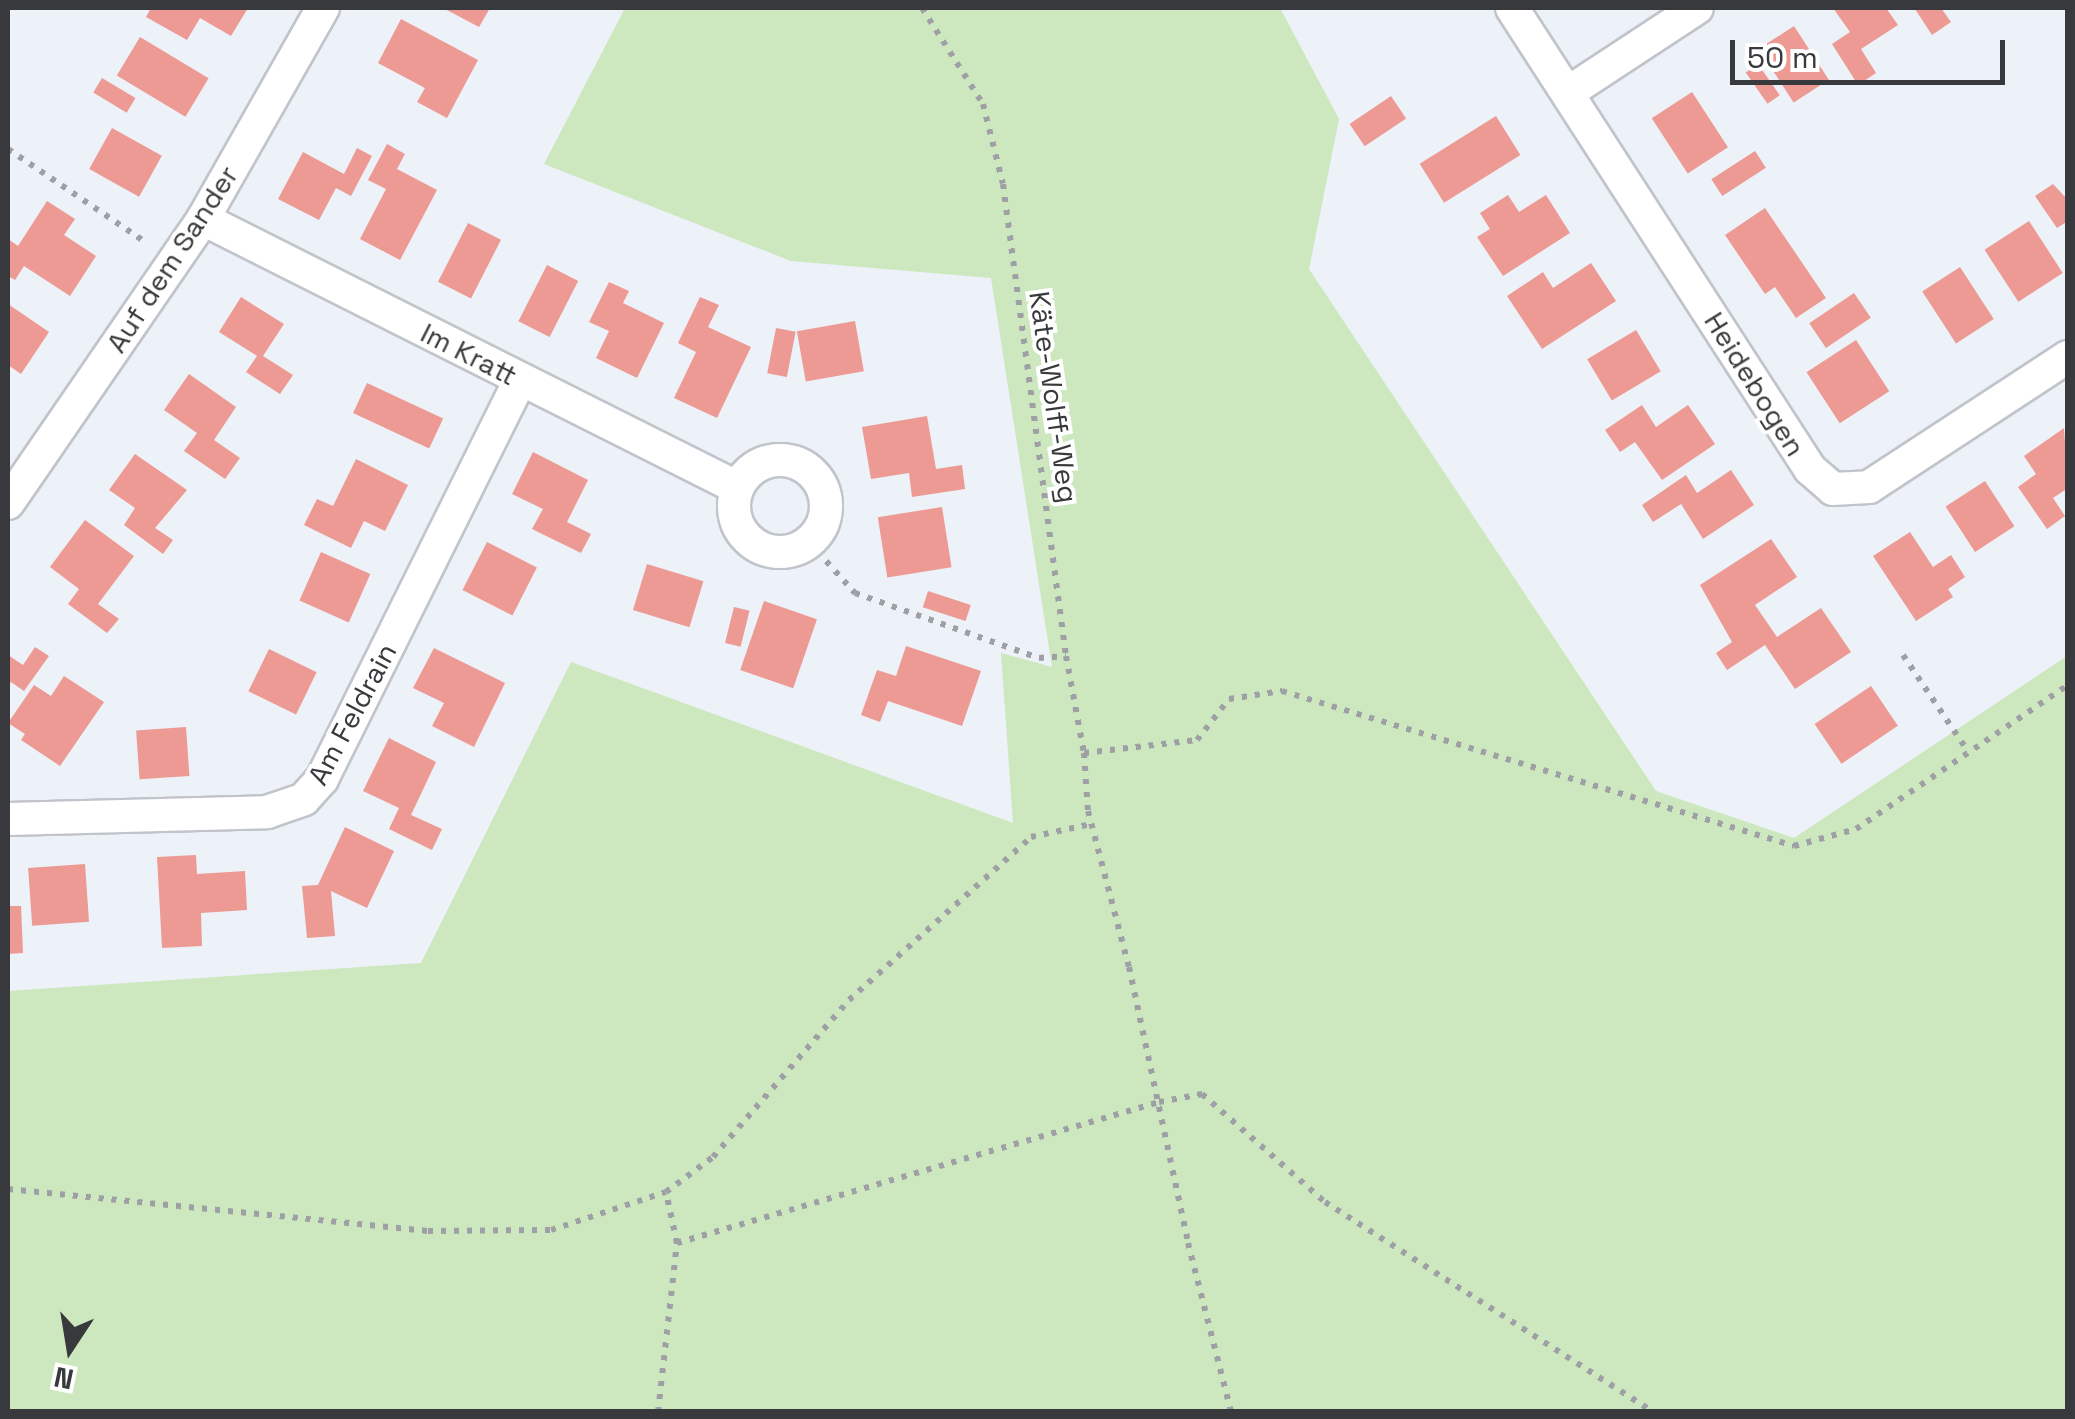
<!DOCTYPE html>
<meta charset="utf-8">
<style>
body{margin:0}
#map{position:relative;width:2075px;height:1419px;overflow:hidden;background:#edf1f8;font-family:"Space Grotesk",sans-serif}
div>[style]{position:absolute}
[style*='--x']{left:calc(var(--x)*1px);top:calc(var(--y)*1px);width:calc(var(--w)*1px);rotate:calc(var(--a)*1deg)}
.green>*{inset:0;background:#cde7be}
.building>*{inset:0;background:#ec9a93;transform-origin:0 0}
.path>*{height:6px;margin-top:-3px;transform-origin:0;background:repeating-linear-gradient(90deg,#9ea0a5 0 5px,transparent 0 13px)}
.roads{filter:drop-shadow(2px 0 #c1c4cb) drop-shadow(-2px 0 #c1c4cb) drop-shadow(0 2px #c1c4cb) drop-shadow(0 -2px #c1c4cb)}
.street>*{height:32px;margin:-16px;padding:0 16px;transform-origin:16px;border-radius:16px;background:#fff}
.street>.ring{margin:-16px;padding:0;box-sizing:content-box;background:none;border:32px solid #fff;border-radius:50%}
span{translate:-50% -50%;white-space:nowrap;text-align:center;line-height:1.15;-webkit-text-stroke:8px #fff;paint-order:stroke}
.street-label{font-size:28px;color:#38393c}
.frame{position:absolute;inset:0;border:10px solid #38393c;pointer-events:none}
.north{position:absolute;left:20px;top:1299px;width:100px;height:100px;-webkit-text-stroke:8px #fff;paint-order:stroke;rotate:192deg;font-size:28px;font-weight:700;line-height:40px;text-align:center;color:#38393c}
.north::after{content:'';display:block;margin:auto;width:35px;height:45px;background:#38393c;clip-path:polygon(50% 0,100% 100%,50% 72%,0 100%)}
.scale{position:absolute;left:1730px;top:40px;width:275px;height:45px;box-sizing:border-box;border:5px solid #38393c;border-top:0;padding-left:12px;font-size:30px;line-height:35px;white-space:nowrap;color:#38393c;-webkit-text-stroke:8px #fff;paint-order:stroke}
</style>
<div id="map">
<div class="green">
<i style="clip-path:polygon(625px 8px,1280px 8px,1339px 119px,1309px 269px,1656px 791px,1794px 838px,2067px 656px,2067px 1411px,8px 1411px,8px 991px,421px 963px,571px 662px,1013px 823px,1001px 653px,1052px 667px,991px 278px,791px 261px,544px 164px)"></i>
</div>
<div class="building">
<i style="clip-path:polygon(151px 8px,185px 10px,248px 8px,231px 36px,200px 18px,187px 40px,146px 17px)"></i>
<i style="clip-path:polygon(443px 8px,490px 8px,479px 27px)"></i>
<i style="clip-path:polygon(1833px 8px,1886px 8px,1898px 25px,1861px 49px,1876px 73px,1858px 85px,1832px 44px,1850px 32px)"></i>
<i style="clip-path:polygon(1934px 8px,1941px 8px,1951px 22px,1932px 35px,1915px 9px)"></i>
<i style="clip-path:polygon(401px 19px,478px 60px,447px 118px,417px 102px,425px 88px,378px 63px)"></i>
<i style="left:1794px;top:26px;width:64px;height:42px;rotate:57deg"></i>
<i style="left:140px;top:37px;width:80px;height:45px;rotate:31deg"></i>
<i style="left:1758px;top:64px;width:38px;height:15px;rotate:55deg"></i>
<i style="left:102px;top:78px;width:39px;height:17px;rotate:31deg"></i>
<i style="left:1692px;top:92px;width:66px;height:48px;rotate:57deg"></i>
<i style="left:1391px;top:96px;width:27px;height:50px;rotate:56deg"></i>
<i style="left:1496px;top:116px;width:46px;height:90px;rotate:58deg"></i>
<i style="left:112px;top:128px;width:57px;height:47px;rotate:29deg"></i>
<i style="clip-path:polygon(387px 144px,405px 154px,397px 169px,437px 190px,400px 260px,360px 239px,386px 189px,368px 180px)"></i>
<i style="clip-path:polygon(357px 148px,372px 156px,351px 196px,336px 188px,319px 220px,278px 199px,303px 152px,344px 174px)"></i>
<i style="left:1755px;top:151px;width:20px;height:52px;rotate:57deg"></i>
<i style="clip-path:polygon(2053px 184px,2068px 200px,2068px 221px,2057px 228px,2035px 196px)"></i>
<i style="clip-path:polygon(1508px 195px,1519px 212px,1546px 195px,1570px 233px,1503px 276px,1477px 237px,1490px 229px,1480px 213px)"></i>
<i style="clip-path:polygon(47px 201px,75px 219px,64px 235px,96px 256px,70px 296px,24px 266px,15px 280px,8px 276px,8px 239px,18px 246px)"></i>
<i style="clip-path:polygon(1765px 208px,1826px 298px,1796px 318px,1775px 287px,1765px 294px,1725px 235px)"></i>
<i style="left:2029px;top:221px;width:62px;height:53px;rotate:57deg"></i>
<i style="left:468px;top:223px;width:37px;height:66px;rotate:27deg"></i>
<i style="clip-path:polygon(1591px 263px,1616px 301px,1542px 349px,1507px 296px,1543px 272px,1553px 288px)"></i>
<i style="left:547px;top:265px;width:35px;height:63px;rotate:27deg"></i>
<i style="left:1960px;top:267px;width:62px;height:45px;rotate:57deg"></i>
<i style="clip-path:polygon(609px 282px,629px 291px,623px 303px,664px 323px,637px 378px,596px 358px,609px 331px,589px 322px)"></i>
<i style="left:1854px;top:293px;width:30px;height:54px;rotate:56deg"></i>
<i style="clip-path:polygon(241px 297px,284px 324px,263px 356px,293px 375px,280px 394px,246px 372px,257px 356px,219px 332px)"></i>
<i style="clip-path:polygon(700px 297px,719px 305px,708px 327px,751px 347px,717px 418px,674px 398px,696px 352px,678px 343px)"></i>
<i style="clip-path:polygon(8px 304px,49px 332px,21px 374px,8px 365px)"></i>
<i style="left:855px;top:321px;width:51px;height:59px;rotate:80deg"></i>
<i style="left:776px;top:328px;width:20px;height:46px;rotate:11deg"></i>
<i style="left:1636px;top:330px;width:48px;height:57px;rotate:59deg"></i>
<i style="left:1856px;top:340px;width:61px;height:59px;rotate:57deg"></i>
<i style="clip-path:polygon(189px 374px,236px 407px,214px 440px,240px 458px,225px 479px,184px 451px,197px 433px,164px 410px)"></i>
<i style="left:367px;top:383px;width:84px;height:33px;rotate:25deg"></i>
<i style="clip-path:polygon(1642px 405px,1656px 427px,1688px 405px,1715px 444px,1662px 480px,1635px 442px,1620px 452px,1605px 430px)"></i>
<i style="clip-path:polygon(927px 416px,936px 469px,962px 465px,965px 489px,912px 497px,909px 473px,871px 479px,862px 427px)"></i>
<i style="clip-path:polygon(2064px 428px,2068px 488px,2053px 498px,2065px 516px,2047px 529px,2018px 487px,2036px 474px,2024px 456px)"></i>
<i style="clip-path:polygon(533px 452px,588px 480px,567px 522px,591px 534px,581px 553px,532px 529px,543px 509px,512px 494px)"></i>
<i style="clip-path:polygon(135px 454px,187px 490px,155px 528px,173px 540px,163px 554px,124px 525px,135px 508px,109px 490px)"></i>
<i style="clip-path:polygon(356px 459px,408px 485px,385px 531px,364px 521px,351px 548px,304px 525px,317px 499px,333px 506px)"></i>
<i style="clip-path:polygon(1731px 470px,1754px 505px,1703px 539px,1681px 504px,1653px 522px,1642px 505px,1686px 475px,1697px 493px)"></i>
<i style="left:1985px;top:481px;width:54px;height:47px;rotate:57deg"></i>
<i style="left:942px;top:507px;width:61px;height:65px;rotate:81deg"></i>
<i style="clip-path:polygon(85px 520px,134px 556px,98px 604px,119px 619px,107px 633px,68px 604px,79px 589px,50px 567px)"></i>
<i style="clip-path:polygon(1910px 532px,1933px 567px,1951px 555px,1965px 577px,1948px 589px,1953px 597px,1916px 621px,1873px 556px)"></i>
<i style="clip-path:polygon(1771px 539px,1797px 577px,1755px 605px,1777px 637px,1821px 608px,1851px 652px,1795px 689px,1765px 645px,1727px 670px,1716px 653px,1732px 642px,1700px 585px)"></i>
<i style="left:487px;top:542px;width:56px;height:54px;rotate:27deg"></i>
<i style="left:321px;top:552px;width:54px;height:53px;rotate:24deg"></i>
<i style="left:647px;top:564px;width:59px;height:48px;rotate:17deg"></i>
<i style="left:928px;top:591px;width:45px;height:17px;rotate:18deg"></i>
<i style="left:764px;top:601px;width:56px;height:73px;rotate:19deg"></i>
<i style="left:734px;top:607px;width:16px;height:37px;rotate:14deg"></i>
<i style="clip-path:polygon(906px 646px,981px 671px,962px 726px,888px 701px,880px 722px,861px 715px,877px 670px,896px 676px)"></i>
<i style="clip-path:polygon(35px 647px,49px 656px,24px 691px,11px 682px,8px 687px,8px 655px,23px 665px)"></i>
<i style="clip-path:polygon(434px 648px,505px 683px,474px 747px,432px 726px,444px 703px,413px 688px)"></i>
<i style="left:269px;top:649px;width:53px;height:47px;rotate:26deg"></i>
<i style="clip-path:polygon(64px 676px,104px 702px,60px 766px,21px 740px,25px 734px,8px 723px,34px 685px,51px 696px)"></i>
<i style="left:1871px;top:686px;width:48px;height:68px;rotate:56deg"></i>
<i style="left:186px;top:727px;width:49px;height:50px;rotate:86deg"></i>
<i style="clip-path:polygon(389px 738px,436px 762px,411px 815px,442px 829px,432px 850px,389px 829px,399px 808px,363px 791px)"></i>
<i style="clip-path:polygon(345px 827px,394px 851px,367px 908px,331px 891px,335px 936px,307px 938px,302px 886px,318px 885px)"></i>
<i style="clip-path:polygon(196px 855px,197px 874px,245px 871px,247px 910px,201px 913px,202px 946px,162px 948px,157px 857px)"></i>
<i style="left:85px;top:864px;width:58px;height:57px;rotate:86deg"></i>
<i style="clip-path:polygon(8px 906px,21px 906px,23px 953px,8px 954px)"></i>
</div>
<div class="path">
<i style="--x:922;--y:8;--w:114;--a:57.6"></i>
<i style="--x:983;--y:104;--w:82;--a:76"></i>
<i style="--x:1003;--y:184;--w:476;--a:82.4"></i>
<i style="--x:1066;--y:656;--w:99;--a:79.5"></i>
<i style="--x:1084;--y:753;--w:58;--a:86.1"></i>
<i style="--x:1088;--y:811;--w:161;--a:75.3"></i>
<i style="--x:1129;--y:967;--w:282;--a:77.9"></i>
<i style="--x:1188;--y:1243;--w:174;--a:75.7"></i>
<i style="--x:8;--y:149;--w:168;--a:34.1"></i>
<i style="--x:809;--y:542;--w:69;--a:48"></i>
<i style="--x:855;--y:593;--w:195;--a:19.5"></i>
<i style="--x:1039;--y:658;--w:27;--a:-4"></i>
<i style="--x:1903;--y:655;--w:115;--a:56"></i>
<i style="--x:1084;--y:753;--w:114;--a:-6.6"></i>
<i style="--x:1197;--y:740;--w:52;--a:-52"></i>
<i style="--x:1229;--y:699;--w:54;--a:-8.6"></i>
<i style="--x:1282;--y:691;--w:535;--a:16.84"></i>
<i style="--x:1794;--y:846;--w:64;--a:-15.3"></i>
<i style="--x:1856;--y:829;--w:256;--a:-34.2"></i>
<i style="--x:8;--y:1189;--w:422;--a:5.7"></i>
<i style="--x:428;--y:1231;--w:123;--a:-0.5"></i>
<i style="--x:551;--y:1230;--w:121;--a:-18.3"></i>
<i style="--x:666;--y:1192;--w:59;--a:-36.7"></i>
<i style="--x:713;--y:1157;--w:208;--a:-49.1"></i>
<i style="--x:849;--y:1000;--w:244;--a:-41.8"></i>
<i style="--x:1031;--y:837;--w:61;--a:-12.2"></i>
<i style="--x:677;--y:1243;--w:502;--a:-16.31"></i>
<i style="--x:1159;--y:1102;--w:44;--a:-10.5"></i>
<i style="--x:1202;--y:1094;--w:164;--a:41.3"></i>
<i style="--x:1325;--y:1202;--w:390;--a:32.6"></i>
<i style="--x:658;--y:1412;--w:170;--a:-83.6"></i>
<i style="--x:677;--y:1243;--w:52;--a:-102.2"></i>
</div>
<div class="roads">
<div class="street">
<i style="--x:1512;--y:8;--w:549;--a:57.12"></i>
<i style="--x:1810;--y:469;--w:30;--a:41"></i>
<i style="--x:1833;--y:489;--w:36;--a:-3"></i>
<i style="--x:1869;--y:487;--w:238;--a:-33.2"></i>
<i style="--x:1569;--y:92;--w:153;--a:-33.3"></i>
<i style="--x:203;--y:219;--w:597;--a:26.69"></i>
<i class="ring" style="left:734px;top:460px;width:60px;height:60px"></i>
<i style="--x:8;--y:503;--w:345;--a:-55.5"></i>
<i style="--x:203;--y:219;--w:243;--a:-60.4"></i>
<i style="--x:8;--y:819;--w:259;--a:-1.5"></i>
<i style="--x:267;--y:812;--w:39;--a:-19"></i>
<i style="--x:304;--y:799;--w:27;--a:-48"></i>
<i style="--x:322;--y:779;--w:445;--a:-63.6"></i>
</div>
</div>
<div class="street-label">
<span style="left:172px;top:259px;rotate:-57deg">Auf dem Sander</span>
<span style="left:469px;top:354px;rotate:27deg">Im Kratt</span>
<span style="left:1755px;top:384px;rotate:58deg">Heidebogen</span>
<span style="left:1054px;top:397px;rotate:82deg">Käte-Wolff-Weg</span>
<span style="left:352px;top:714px;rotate:-62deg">Am Feldrain</span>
</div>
<div class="frame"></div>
<div class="north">N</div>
<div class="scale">50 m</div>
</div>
